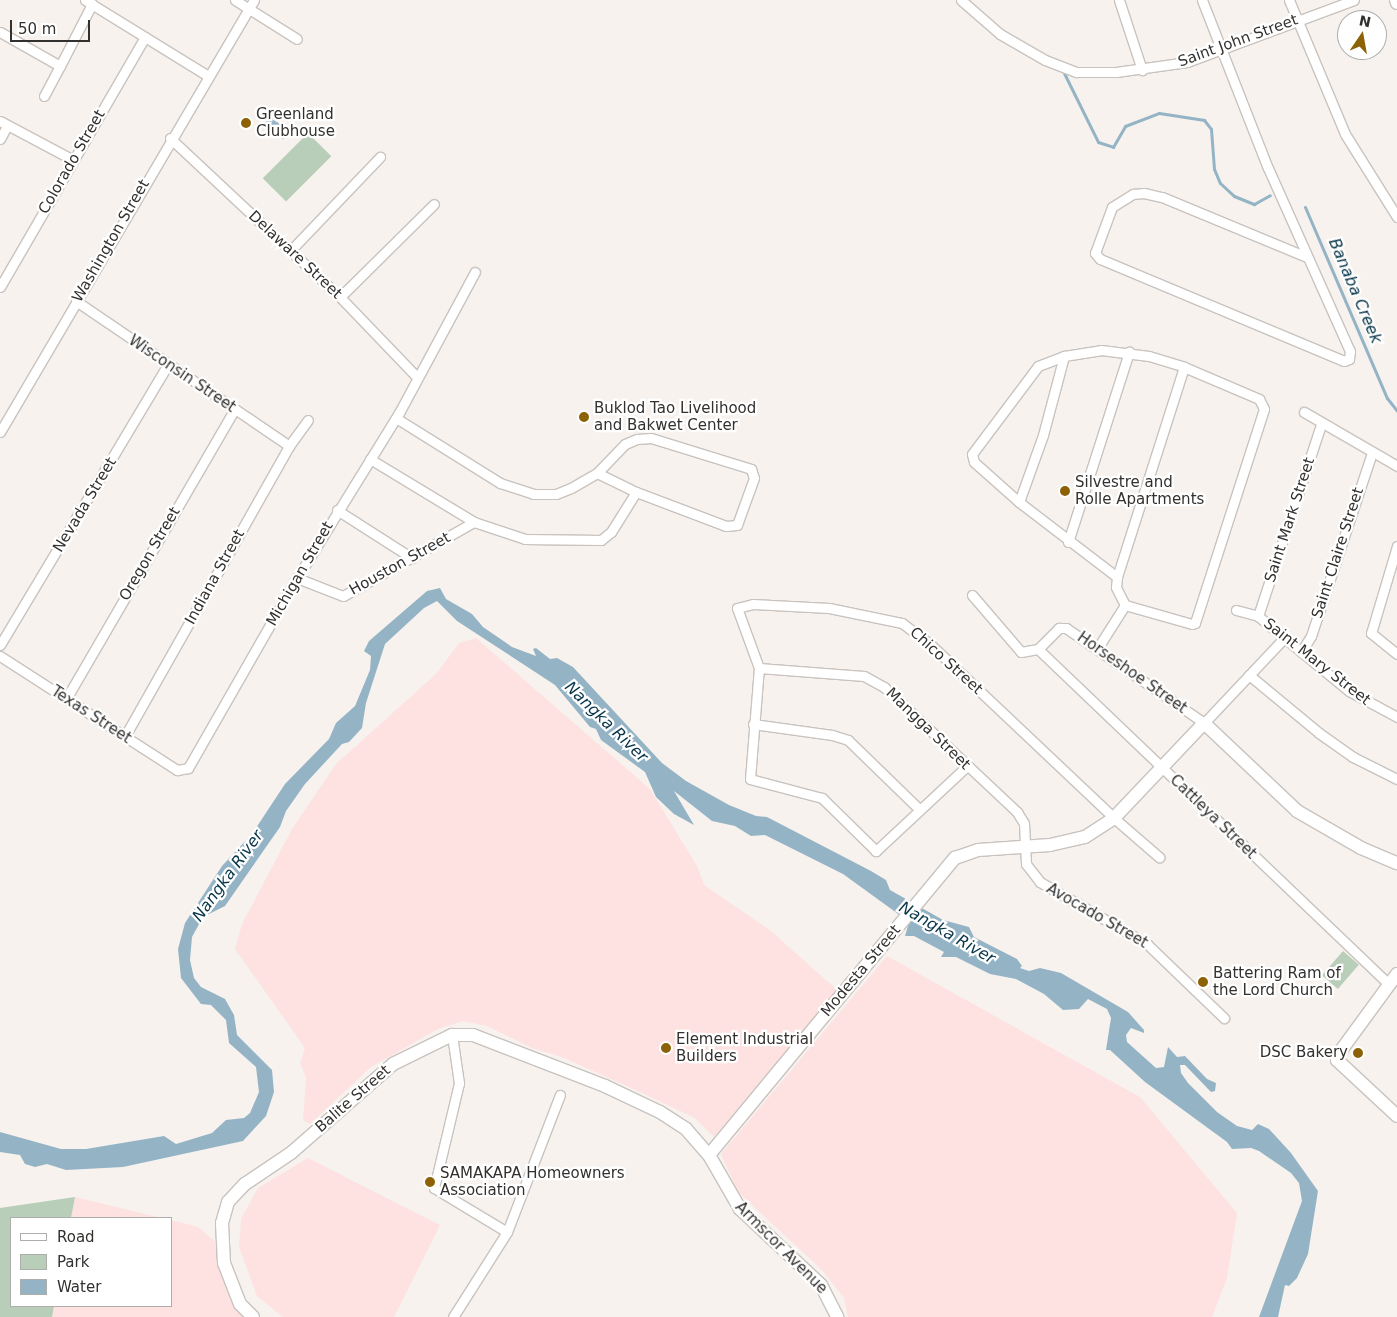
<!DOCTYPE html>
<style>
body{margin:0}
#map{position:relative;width:1397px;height:1317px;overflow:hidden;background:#f7f2ee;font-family:"DejaVu Sans",sans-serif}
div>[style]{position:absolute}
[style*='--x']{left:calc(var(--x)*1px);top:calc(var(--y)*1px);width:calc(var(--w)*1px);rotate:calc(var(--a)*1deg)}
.industrial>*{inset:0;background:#fde2e1}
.green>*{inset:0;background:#b8ceb9;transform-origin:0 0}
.water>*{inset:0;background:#94b4c6;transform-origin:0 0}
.stream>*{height:3px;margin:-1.5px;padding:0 1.5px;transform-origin:1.5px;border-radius:1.5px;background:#94b4c6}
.roads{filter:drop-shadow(1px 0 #c9c3bf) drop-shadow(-1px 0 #c9c3bf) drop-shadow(0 1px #c9c3bf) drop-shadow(0 -1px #c9c3bf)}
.street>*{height:9px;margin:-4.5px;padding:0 4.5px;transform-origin:4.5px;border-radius:4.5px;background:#fff}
.secondary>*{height:12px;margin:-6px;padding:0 6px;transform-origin:6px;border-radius:6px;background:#fff}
.dots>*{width:14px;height:14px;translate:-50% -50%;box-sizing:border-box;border:2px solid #fff;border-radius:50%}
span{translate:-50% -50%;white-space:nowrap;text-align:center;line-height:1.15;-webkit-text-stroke:4.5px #fff;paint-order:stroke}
.street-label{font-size:15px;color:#33312f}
.poi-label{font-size:15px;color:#33312f}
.left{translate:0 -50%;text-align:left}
.right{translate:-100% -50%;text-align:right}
.water-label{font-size:16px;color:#073549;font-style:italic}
.legend{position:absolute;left:10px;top:1217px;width:162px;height:90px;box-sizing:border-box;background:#fff;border:1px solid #adadac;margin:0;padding:6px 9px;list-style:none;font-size:15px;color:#33312f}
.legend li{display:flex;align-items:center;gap:10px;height:25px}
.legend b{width:25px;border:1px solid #adadac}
.north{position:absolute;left:1337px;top:10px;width:50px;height:50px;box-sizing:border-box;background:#fff;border:1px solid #adadac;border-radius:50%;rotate:12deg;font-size:14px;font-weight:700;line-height:20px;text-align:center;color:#33312f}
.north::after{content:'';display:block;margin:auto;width:18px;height:22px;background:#8d6207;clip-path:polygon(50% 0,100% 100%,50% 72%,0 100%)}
.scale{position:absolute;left:10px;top:20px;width:80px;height:22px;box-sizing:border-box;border:2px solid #33312f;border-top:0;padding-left:6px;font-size:15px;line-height:18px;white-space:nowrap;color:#33312f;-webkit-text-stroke:4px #fff;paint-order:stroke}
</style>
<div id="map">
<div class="industrial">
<i style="clip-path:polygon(476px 638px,650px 789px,697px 866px,704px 885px,771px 931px,837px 990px,714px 1137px,695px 1118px,642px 1093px,562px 1057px,532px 1048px,487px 1026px,463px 1021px,438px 1029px,371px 1067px,310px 1124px,303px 1120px,306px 1078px,300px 1063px,305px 1048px,235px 949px,242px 924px,292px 829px,336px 764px,437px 673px,459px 643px)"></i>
<i style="clip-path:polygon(887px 956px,1140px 1097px,1237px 1213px,1227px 1278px,1212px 1317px,848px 1317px,844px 1298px,821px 1269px,738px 1192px,721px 1154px)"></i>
<i style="clip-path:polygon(308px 1158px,440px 1225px,394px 1317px,283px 1317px,257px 1296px,239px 1247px,241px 1219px,258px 1188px)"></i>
<i style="clip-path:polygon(75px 1197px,162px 1218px,71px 1218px)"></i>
<i style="clip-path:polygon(171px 1220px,198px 1227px,218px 1244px,231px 1289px,244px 1317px,52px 1317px,54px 1306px,171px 1306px)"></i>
</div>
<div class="green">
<i style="left:308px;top:133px;width:33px;height:64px;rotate:45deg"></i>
<i style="left:1343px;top:951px;width:21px;height:32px;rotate:41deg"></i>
<i style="clip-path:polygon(75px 1197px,71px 1218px,11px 1218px,11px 1306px,54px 1306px,52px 1317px,0 1317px,0 1208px)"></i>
</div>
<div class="water">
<i style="left:269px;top:117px;width:24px;height:11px;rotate:33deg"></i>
<i style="clip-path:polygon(440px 588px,446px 599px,472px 614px,483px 627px,512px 647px,536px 656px,533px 649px,536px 648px,550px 659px,557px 658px,573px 667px,662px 763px,686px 781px,729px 805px,756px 816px,767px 817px,871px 871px,886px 880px,890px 890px,943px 920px,969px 927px,974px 937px,1017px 959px,1022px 966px,1020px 968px,1029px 971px,1040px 968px,1061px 973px,1128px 1012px,1144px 1030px,1144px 1033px,1131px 1028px,1126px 1035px,1127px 1042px,1156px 1068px,1164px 1067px,1168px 1047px,1177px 1057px,1185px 1056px,1207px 1079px,1216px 1083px,1215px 1091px,1211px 1092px,1185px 1065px,1180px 1065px,1181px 1073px,1188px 1083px,1217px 1112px,1237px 1126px,1252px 1130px,1258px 1124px,1269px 1129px,1291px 1153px,1318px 1191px,1308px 1254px,1297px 1278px,1289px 1286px,1285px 1285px,1278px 1317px,1259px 1317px,1302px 1201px,1299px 1183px,1291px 1173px,1259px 1151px,1251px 1148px,1232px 1149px,1227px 1142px,1145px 1082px,1110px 1050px,1106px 1050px,1111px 1018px,1107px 1009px,1088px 999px,1079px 1009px,1063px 1010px,1044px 994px,1016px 979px,990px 974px,956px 957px,941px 957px,944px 952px,914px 936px,905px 936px,908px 926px,901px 916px,843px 874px,765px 835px,751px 836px,735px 826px,712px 821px,674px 791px,694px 825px,674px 814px,656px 797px,645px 772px,601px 740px,596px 729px,590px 727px,555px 685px,457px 621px,437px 601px,424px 608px,385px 644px,366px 703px,362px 728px,349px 742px,342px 744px,305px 784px,286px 811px,280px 827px,225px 906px,203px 917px,192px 937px,190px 960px,194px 978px,201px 987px,225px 999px,234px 1015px,237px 1035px,272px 1070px,274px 1092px,266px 1116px,243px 1141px,123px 1167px,66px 1170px,47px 1164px,35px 1167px,25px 1164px,20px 1155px,0 1152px,0 1132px,61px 1149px,86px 1149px,164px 1136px,176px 1144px,212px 1133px,226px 1120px,244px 1118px,250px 1113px,259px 1092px,256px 1067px,229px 1043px,226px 1020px,211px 1005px,201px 1004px,181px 978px,178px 949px,185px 923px,222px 866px,252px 834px,285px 784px,329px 739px,336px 723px,355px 706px,370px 670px,371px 656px,364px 651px,369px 641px,427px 591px)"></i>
</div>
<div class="stream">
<i style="--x:1062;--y:69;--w:81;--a:63.7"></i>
<i style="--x:1098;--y:142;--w:16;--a:18"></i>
<i style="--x:1113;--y:147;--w:24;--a:-60"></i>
<i style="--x:1125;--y:126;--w:36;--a:-21"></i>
<i style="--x:1159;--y:113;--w:46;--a:8.8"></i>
<i style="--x:1204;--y:120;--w:11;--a:52"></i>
<i style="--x:1211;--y:129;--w:40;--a:85.7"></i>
<i style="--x:1214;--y:169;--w:15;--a:67"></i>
<i style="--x:1220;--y:183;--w:19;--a:43"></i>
<i style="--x:1234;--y:196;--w:22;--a:22"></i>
<i style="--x:1254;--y:204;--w:18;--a:-29"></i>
<i style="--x:1305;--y:207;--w:208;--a:66.8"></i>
<i style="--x:1387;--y:398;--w:16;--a:52"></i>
</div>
<div class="roads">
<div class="street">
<i style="--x:85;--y:0;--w:145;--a:31.7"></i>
<i style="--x:235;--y:0;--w:73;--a:32.2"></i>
<i style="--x:961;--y:0;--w:52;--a:41.1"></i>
<i style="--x:1000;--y:34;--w:52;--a:30"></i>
<i style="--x:1045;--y:60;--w:34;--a:21"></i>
<i style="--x:1077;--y:72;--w:39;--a:0"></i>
<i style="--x:1116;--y:72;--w:72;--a:-8"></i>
<i style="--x:1187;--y:62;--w:178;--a:-20.4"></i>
<i style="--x:1119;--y:0;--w:74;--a:71.8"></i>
<i style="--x:1202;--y:0;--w:180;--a:68.6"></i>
<i style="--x:1268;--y:168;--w:201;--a:65.9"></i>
<i style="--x:1350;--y:351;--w:8;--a:97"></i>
<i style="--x:1349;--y:359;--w:5;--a:158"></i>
<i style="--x:1344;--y:361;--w:264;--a:-157.3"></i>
<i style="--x:1100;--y:259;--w:8;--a:-130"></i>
<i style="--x:1095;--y:253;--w:49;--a:-69.7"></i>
<i style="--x:1112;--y:207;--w:25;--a:-32"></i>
<i style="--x:1133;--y:194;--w:11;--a:-5"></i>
<i style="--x:1144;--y:193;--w:18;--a:13"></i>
<i style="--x:1162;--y:197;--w:157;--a:22.5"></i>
<i style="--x:1289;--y:0;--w:145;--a:67.3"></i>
<i style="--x:1345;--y:134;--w:98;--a:57.9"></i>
<i style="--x:0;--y:32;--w:69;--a:29.5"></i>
<i style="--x:60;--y:66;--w:70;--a:-62.7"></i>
<i style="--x:44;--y:96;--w:34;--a:-62"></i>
<i style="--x:0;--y:121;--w:83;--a:28.1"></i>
<i style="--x:170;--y:138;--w:233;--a:43.1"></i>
<i style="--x:340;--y:297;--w:110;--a:46.1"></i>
<i style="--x:0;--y:139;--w:15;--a:-62"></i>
<i style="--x:291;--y:250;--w:129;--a:-46.3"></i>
<i style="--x:0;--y:287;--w:289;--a:-59.9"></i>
<i style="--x:340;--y:297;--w:132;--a:-44.7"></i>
<i style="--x:76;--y:301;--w:258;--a:34.2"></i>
<i style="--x:1304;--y:412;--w:108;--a:30.1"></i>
<i style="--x:396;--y:418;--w:123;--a:32"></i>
<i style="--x:500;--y:483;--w:35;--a:18"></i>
<i style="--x:533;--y:494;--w:23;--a:0"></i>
<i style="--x:556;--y:494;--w:16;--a:-22"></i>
<i style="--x:571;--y:488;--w:30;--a:-30"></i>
<i style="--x:597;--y:473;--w:40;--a:-46"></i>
<i style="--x:625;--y:444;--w:13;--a:-23"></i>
<i style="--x:637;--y:439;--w:14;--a:-4"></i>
<i style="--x:651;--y:438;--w:105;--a:17.2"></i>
<i style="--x:751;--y:469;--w:9;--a:72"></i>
<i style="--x:754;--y:478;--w:50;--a:109.9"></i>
<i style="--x:737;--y:525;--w:11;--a:175"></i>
<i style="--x:726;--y:526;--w:96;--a:-159.3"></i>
<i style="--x:636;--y:492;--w:43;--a:-154"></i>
<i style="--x:0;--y:432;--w:501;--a:-59.55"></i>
<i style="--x:370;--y:459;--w:122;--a:31.2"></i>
<i style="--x:474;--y:522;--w:54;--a:18.4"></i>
<i style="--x:525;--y:539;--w:76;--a:0.8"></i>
<i style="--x:601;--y:540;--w:13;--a:-39"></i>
<i style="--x:611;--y:532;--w:47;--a:-58"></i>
<i style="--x:1019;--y:502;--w:71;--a:-70.3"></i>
<i style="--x:1043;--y:435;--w:82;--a:-75.1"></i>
<i style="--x:337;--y:510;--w:89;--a:32.6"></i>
<i style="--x:1068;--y:542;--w:200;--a:-72.2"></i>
<i style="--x:1397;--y:546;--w:91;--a:106.6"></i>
<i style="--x:1371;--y:633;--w:33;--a:39"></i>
<i style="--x:1117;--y:577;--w:123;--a:-142.6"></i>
<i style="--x:1019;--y:502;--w:60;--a:-138.4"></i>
<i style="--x:974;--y:462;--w:8;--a:-104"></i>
<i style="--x:972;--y:454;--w:110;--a:-53.1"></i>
<i style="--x:1038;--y:366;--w:28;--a:-21"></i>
<i style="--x:1064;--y:356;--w:37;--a:-9"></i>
<i style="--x:1101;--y:350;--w:48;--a:7.1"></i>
<i style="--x:1149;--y:356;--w:37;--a:17"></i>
<i style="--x:1184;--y:367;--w:82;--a:23.1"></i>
<i style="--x:1259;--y:399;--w:11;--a:63"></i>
<i style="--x:1264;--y:409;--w:225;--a:107.9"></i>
<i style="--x:1195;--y:623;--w:3;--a:162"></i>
<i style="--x:1192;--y:624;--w:70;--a:-164.2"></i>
<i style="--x:1125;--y:605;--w:20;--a:-117"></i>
<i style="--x:1116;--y:587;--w:10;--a:-84"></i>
<i style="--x:1117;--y:577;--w:220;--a:-72.3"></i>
<i style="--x:297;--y:578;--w:49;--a:21.4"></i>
<i style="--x:343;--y:596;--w:150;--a:-29.5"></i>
<i style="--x:972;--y:595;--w:75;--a:49.3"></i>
<i style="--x:1021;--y:652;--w:17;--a:-10"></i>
<i style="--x:1038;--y:649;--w:30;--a:-45"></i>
<i style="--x:1059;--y:628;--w:7;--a:0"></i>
<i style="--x:1066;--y:628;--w:168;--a:34.5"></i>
<i style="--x:1204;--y:723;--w:117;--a:-46.7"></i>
<i style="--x:1236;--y:610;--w:23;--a:15"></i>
<i style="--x:1258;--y:616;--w:118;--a:39.5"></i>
<i style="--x:1349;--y:691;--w:55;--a:28.4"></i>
<i style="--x:1258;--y:616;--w:202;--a:-71.8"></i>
<i style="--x:0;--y:645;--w:327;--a:-59.1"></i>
<i style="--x:1038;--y:649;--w:485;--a:43.7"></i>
<i style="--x:1097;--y:649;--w:52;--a:-57.5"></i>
<i style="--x:1301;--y:652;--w:19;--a:-58"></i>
<i style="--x:1311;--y:636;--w:193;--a:-71.6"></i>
<i style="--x:0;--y:656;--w:211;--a:32.8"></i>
<i style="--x:177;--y:770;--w:11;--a:-10"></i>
<i style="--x:188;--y:768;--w:219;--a:-60.2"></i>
<i style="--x:297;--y:578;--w:194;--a:-58.3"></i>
<i style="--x:399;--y:413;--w:160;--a:-61.7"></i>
<i style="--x:759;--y:668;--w:105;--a:4.4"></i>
<i style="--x:864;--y:676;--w:23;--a:29"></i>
<i style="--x:884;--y:687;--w:183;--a:43.2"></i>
<i style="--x:1017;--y:812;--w:13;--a:58"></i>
<i style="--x:1024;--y:823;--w:41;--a:87.2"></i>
<i style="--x:1026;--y:864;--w:23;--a:52"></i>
<i style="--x:1040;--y:882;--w:124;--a:30.1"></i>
<i style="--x:1147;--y:944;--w:107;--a:43.9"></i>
<i style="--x:1249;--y:675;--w:91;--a:39.6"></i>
<i style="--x:1319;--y:733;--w:42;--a:35.2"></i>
<i style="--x:1353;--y:757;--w:49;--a:26.6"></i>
<i style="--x:66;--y:699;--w:336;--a:-59.8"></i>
<i style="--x:753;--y:724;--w:80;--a:7.9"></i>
<i style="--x:832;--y:735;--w:17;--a:17"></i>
<i style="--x:848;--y:740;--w:99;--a:44.2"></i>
<i style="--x:125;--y:736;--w:333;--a:-60.5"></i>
<i style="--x:289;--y:446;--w:32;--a:-54"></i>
<i style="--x:967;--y:766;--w:125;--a:137"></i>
<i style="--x:876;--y:851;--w:76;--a:-135.5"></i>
<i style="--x:822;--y:798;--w:74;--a:-165.2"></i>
<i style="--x:750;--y:779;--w:111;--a:-85.4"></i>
<i style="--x:759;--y:668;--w:64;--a:-110.1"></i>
<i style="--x:737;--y:608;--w:16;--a:-14"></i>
<i style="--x:753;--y:604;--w:76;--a:3"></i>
<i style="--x:829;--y:608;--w:75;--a:11.6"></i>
<i style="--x:902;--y:623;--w:34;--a:37"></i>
<i style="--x:929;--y:643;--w:255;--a:43.4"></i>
<i style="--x:1114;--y:818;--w:60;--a:40.9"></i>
<i style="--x:452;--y:1035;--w:49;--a:81.7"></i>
<i style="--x:459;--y:1083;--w:108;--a:103.4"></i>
<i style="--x:434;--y:1188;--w:85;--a:31.1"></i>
<i style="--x:453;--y:1317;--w:101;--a:-57.6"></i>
<i style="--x:507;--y:1232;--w:147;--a:-68.9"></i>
</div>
<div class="secondary">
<i style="--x:1396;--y:0;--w:3;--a:72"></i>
<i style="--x:1397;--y:974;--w:102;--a:126.2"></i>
<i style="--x:1337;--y:1056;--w:4;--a:90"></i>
<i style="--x:1337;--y:1060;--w:82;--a:43"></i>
<i style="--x:709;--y:1155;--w:386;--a:-50.4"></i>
<i style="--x:955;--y:858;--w:24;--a:-19"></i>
<i style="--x:978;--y:850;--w:72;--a:-4"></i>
<i style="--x:1050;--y:845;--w:36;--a:-13"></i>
<i style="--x:1085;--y:837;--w:35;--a:-33"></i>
<i style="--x:1114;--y:818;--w:131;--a:-46.5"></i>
<i style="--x:1204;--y:723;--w:128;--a:43.4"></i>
<i style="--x:1297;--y:811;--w:74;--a:30"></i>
<i style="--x:1361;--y:848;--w:39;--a:23"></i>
<i style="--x:253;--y:1317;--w:18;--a:-135"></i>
<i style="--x:240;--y:1304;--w:44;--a:-111.3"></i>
<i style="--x:224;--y:1263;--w:40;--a:-92.9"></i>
<i style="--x:222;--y:1223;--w:22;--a:-74"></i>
<i style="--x:228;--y:1202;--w:25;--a:-47"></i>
<i style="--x:245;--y:1184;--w:55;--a:-34"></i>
<i style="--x:291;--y:1153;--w:135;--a:-41.1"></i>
<i style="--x:393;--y:1064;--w:66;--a:-26.2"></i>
<i style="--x:452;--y:1035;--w:21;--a:0"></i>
<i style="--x:473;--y:1035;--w:142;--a:21.1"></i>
<i style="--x:605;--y:1086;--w:61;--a:25.3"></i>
<i style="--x:660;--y:1112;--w:31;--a:33"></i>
<i style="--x:686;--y:1129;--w:35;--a:49"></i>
<i style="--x:709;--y:1155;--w:62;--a:60.1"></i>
<i style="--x:740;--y:1209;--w:111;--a:43.2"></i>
<i style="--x:821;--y:1285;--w:36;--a:63"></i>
</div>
</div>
<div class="dots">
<i style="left:246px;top:123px;background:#8d6207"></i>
<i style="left:584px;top:417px;background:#8d6207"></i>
<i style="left:1065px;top:491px;background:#8d6207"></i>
<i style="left:1203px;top:982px;background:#8d6207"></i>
<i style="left:666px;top:1048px;background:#8d6207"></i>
<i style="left:1358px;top:1053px;background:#8d6207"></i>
<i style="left:430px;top:1182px;background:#8d6207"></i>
</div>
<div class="street-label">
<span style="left:1238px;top:41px;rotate:-20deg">Saint John Street</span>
<span style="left:72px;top:162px;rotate:-60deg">Colorado Street</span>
<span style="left:111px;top:241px;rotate:-60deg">Washington Street</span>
<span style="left:295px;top:255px;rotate:43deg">Delaware Street</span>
<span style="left:182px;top:374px;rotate:34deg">Wisconsin Street</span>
<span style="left:85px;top:505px;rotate:-59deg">Nevada Street</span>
<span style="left:1290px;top:520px;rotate:-72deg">Saint Mark Street</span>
<span style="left:1338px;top:553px;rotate:-72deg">Saint Claire Street</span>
<span style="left:150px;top:554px;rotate:-60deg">Oregon Street</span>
<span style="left:400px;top:564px;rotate:-29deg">Houston Street</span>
<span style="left:300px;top:574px;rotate:-60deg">Michigan Street</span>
<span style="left:215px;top:577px;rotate:-61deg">Indiana Street</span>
<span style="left:946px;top:661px;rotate:42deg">Chico Street</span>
<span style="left:1317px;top:662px;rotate:38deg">Saint Mary Street</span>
<span style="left:1132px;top:673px;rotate:35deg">Horseshoe Street</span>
<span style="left:91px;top:715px;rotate:33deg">Texas Street</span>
<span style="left:928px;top:729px;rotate:44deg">Mangga Street</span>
<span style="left:1213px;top:817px;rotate:44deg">Cattleya Street</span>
<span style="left:1097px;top:916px;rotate:30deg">Avocado Street</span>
<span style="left:861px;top:971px;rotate:-50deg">Modesta Street</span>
<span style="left:353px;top:1099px;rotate:-41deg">Balite Street</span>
<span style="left:781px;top:1248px;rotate:45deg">Armscor Avenue</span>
</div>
<div class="poi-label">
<span class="left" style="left:256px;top:123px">Greenland<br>Clubhouse</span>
<span class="left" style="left:594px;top:417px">Buklod Tao Livelihood<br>and Bakwet Center</span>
<span class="left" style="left:1075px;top:491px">Silvestre and<br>Rolle Apartments</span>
<span class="left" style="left:1213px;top:982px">Battering Ram of<br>the Lord Church</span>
<span class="left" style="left:676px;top:1048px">Element Industrial<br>Builders</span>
<span class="right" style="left:1348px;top:1053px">DSC Bakery</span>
<span class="left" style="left:440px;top:1182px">SAMAKAPA Homeowners<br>Association</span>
</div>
<div class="water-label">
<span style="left:1355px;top:291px;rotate:67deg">Banaba Creek</span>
<span style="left:606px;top:722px;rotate:44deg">Nangka River</span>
<span style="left:228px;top:876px;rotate:-54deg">Nangka River</span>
<span style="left:947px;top:933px;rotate:30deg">Nangka River</span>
</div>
<ul class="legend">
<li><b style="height:6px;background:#fff"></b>Road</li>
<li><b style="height:14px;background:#b8ceb9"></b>Park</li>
<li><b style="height:14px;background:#94b4c6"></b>Water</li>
</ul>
<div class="north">N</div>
<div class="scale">50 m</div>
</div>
